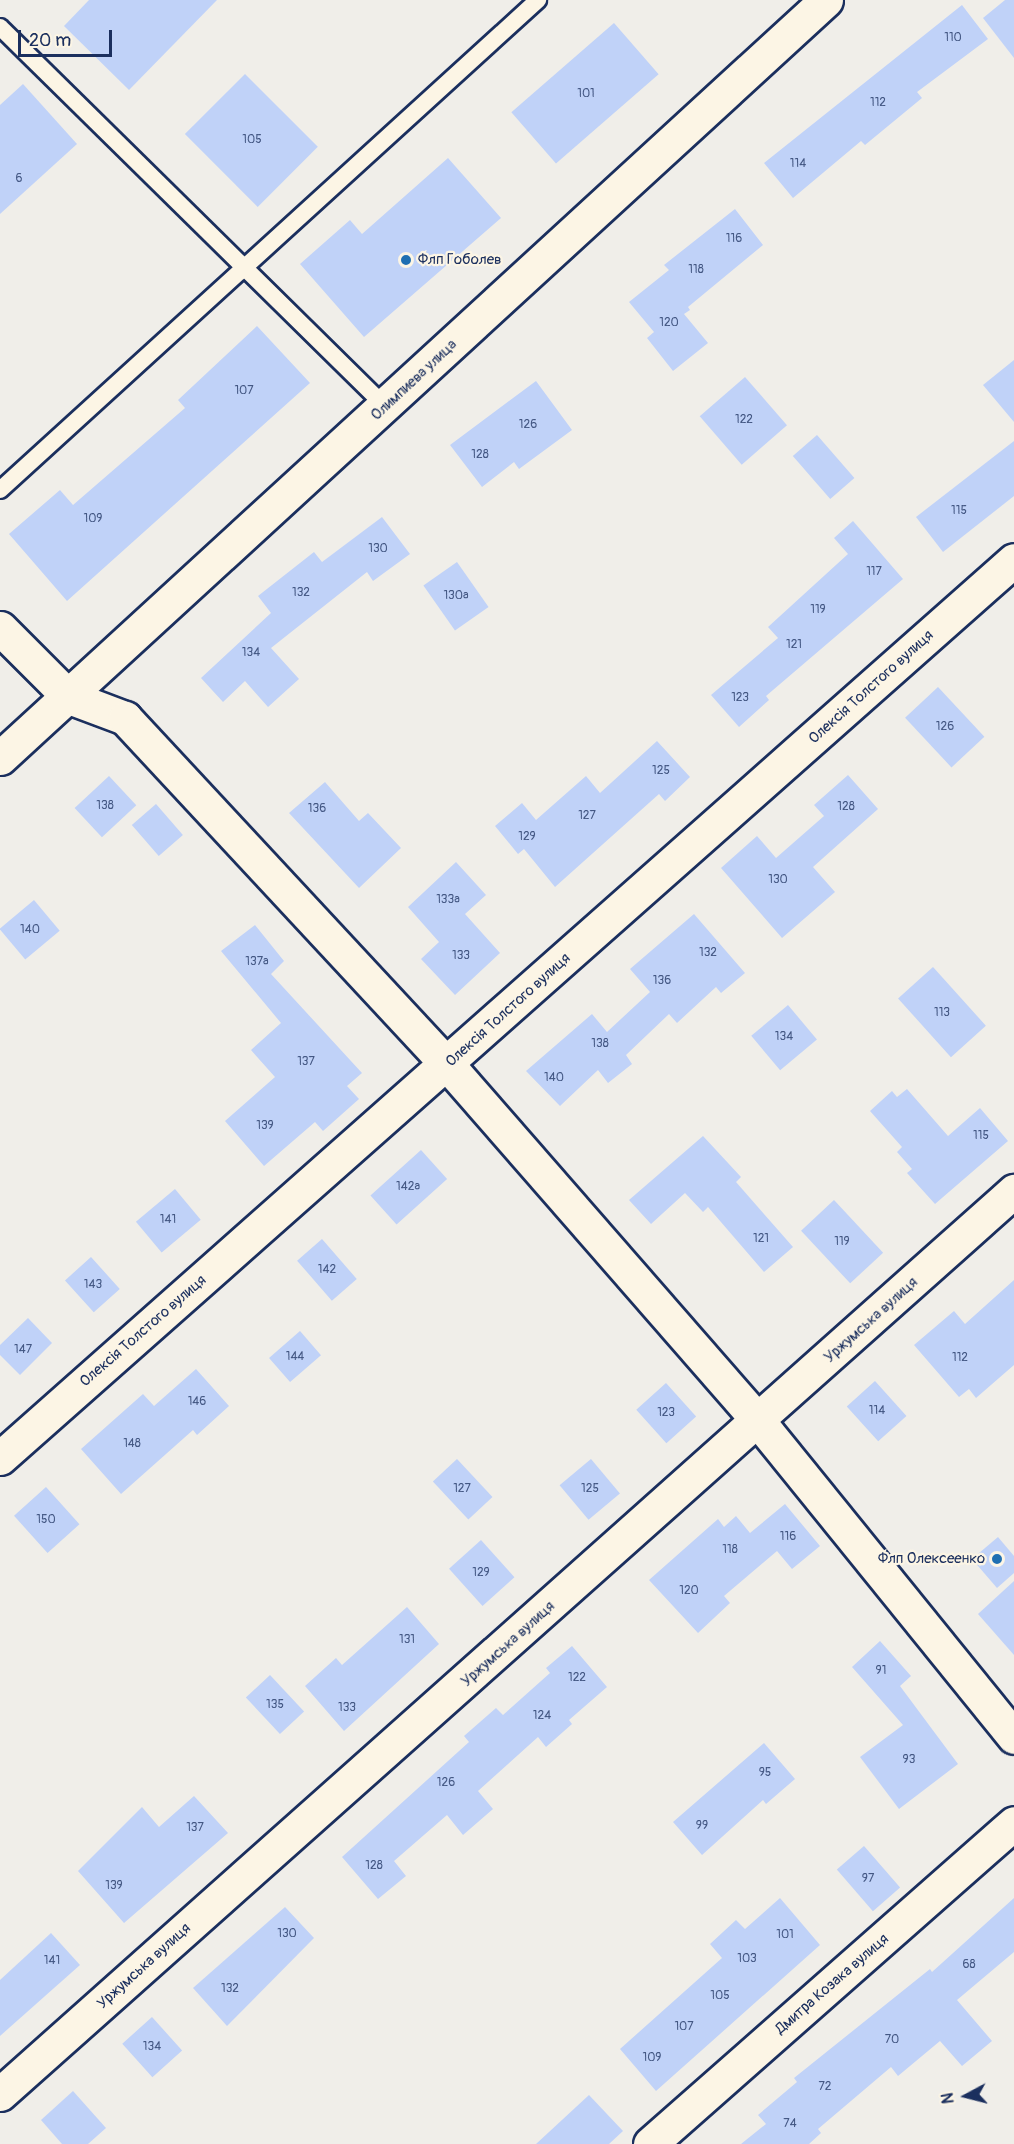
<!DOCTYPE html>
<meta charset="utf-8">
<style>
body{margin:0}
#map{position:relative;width:1014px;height:2144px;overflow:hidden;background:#f0eee9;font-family:Pangolin,sans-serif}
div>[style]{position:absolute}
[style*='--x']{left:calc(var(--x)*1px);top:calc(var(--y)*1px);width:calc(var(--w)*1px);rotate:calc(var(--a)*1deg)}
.building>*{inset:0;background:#c0d2f8;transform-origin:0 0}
.roads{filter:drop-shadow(2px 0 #1b2f5e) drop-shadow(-2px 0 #1b2f5e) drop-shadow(0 2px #1b2f5e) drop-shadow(0 -2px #1b2f5e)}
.service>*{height:16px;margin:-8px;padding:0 8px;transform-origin:8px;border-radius:8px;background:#fcf5e5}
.minor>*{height:33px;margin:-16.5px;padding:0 16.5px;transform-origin:16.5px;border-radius:16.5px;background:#fcf5e5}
.secondary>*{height:33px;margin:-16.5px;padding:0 16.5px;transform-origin:16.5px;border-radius:16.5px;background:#fcf5e5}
.dots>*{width:16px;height:16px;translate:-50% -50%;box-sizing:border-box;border:3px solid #fcf5e5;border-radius:50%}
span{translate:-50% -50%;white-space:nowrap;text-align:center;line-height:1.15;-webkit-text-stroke:4.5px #fcf5e5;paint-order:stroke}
.number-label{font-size:12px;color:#445884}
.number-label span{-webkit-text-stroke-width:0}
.poi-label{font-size:15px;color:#1b2f5e}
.left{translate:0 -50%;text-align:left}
.right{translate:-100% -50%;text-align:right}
.street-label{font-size:15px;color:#1b2f5e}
.north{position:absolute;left:936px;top:2066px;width:60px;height:60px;-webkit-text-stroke:4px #fcf5e5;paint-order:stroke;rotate:263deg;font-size:16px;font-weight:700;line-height:24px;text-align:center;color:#1b2f5e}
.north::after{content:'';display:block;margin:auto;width:21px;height:27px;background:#1b2f5e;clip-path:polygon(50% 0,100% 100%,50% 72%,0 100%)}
.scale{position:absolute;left:18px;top:30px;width:94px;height:27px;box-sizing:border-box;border:3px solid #1b2f5e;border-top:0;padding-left:8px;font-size:18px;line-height:21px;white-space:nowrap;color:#1b2f5e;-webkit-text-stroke:4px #fcf5e5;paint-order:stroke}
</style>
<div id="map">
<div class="building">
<i style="clip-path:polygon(89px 0,217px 0,129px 90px,64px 26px)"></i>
<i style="clip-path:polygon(1005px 0,1014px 0,1014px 58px,983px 18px)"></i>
<i style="clip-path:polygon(962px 5px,988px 39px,917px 92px,922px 98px,865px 145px,861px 141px,793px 198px,764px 163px)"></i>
<i style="left:614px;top:23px;width:68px;height:136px;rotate:49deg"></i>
<i style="left:245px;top:74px;width:103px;height:85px;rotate:45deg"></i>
<i style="clip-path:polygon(23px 84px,77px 144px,0 214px,0 105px)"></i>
<i style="clip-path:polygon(448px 158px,501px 218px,364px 337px,300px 264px,350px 220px,362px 234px)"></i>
<i style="clip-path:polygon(735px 209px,763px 245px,688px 307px,690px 310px,684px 314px,708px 343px,673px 371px,647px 338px,654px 332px,629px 302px,669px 270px,664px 265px)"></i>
<i style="clip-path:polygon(257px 326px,310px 383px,67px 601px,9px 534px,60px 490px,73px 505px,185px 408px,178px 400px)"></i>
<i style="clip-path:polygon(1014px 360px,1014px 422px,983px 385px)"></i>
<i style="left:745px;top:377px;width:64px;height:60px;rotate:49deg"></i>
<i style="clip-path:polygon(536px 381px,572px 430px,519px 469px,514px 462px,482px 487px,450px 445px)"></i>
<i style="left:817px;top:435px;width:57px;height:32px;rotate:49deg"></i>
<i style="clip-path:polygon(1014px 441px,1014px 496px,943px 552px,916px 517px)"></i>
<i style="clip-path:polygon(382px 517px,410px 554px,373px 581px,367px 572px,271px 648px,299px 679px,268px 707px,245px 681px,223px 702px,201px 678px,271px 613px,258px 596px,314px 552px,322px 562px)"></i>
<i style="clip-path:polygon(853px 521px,903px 579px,766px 696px,769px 700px,739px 727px,711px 695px,778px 638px,768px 627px,848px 554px,834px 538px)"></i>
<i style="left:457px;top:562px;width:55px;height:41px;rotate:55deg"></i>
<i style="left:938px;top:687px;width:68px;height:45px;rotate:47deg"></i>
<i style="clip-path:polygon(657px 741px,690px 777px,665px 801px,659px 794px,555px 887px,524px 849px,518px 854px,495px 826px,522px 803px,536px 820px,586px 776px,600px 793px)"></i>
<i style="clip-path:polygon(848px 775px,878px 809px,813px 867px,835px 892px,782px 938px,721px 868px,757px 836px,776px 858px,824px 816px,814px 805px)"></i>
<i style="left:109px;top:776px;width:40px;height:47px;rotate:47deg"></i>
<i style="clip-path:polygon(325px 782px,359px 821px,368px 813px,401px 848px,359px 888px,289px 813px)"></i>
<i style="left:156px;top:804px;width:41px;height:32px;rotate:49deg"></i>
<i style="clip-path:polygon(456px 862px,486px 895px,465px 914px,500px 953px,455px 995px,421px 959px,439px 942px,408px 907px)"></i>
<i style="left:34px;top:900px;width:40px;height:45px;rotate:50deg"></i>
<i style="clip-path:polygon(694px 914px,745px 973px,721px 993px,716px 987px,677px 1023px,669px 1014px,626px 1055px,632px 1064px,608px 1083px,598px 1070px,560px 1106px,526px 1071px,592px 1014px,607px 1032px,650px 992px,630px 969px)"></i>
<i style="clip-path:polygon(255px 925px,284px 961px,271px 974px,362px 1073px,347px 1086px,359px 1099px,323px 1131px,315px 1122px,264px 1166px,225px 1121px,275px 1077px,251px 1050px,281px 1023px,221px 951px)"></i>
<i style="left:933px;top:967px;width:79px;height:47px;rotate:48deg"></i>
<i style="left:788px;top:1005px;width:45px;height:48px;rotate:50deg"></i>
<i style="clip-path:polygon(907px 1089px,948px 1136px,980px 1108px,1008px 1141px,935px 1204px,907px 1173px,912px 1169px,897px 1152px,902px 1147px,870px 1111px,892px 1091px,897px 1097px)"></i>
<i style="clip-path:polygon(703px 1136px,741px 1177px,736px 1182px,793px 1247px,764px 1272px,708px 1207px,703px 1212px,685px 1193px,651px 1224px,629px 1200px)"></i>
<i style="left:421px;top:1150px;width:39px;height:68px;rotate:48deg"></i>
<i style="left:175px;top:1189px;width:40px;height:51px;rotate:50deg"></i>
<i style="left:834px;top:1200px;width:72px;height:45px;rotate:47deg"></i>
<i style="left:322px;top:1239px;width:53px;height:33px;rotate:49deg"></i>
<i style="left:91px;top:1257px;width:43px;height:35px;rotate:48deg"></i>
<i style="clip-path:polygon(1014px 1280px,1014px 1365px,976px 1398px,969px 1389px,959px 1397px,914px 1345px,954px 1311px,965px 1324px)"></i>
<i style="clip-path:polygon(28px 1318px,52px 1343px,20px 1375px,0 1355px,0 1345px)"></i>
<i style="left:300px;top:1331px;width:32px;height:41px;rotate:49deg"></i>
<i style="clip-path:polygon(196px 1369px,229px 1406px,197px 1435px,193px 1430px,121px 1494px,81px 1449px,143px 1394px,154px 1406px)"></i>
<i style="left:875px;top:1381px;width:47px;height:38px;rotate:48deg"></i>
<i style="left:666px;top:1383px;width:45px;height:40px;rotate:48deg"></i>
<i style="left:457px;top:1459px;width:52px;height:33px;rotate:47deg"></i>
<i style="left:591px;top:1459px;width:45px;height:41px;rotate:50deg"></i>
<i style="left:46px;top:1487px;width:50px;height:43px;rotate:48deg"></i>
<i style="clip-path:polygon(785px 1504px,820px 1546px,792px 1569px,777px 1551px,724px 1596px,730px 1603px,698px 1633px,649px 1580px,718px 1519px,724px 1527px,736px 1516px,750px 1533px)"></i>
<i style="clip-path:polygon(998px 1537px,1014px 1556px,1014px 1573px,997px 1588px,972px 1559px)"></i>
<i style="left:481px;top:1540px;width:50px;height:43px;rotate:48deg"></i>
<i style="clip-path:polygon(1014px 1581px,1014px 1655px,978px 1614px)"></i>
<i style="clip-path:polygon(407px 1607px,439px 1644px,344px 1731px,305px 1686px,336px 1658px,342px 1665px)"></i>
<i style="clip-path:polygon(880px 1641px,911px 1676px,900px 1686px,958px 1764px,899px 1809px,860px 1757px,903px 1725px,852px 1667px)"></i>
<i style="clip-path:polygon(572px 1646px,607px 1687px,569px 1720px,572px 1724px,546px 1747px,538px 1737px,478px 1791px,493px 1809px,463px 1835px,447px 1815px,394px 1861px,406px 1876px,378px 1899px,342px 1857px,469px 1742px,464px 1736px,496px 1708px,503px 1715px,550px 1673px,546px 1668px)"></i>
<i style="left:270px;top:1675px;width:50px;height:33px;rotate:47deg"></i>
<i style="clip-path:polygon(764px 1743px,795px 1779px,766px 1804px,763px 1800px,702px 1855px,673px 1822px)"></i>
<i style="clip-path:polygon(194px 1796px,228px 1833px,124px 1923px,78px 1871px,142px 1807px,159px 1827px)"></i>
<i style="left:864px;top:1846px;width:55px;height:36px;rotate:49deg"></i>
<i style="clip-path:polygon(780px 1898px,820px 1945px,656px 2091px,620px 2049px,722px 1958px,710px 1944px,736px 1920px,745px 1929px)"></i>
<i style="clip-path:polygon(1014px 1898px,1014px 1952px,957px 2000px,992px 2041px,962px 2066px,940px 2041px,898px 2076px,891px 2067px,818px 2129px,821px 2133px,809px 2144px,741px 2144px,766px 2124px,758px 2115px,797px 2082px,794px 2078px,930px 1969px,932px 1972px)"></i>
<i style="clip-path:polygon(285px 1907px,314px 1938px,227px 2026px,193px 1988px)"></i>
<i style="clip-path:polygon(51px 1933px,80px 1965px,0 2036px,0 1980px)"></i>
<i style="left:152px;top:2017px;width:45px;height:40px;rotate:48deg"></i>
<i style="clip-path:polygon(73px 2091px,106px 2128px,88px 2144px,62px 2144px,41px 2120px)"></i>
<i style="clip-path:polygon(589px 2095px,623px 2131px,609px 2144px,536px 2144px)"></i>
</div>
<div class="roads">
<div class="service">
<i style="--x:0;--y:27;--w:540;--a:44.55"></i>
<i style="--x:0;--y:490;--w:728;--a:-42.33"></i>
</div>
<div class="minor">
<i style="--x:0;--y:628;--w:98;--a:45"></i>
<i style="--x:69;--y:697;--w:60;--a:20.6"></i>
<i style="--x:125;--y:718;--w:473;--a:47.1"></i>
<i style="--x:447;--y:1064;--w:475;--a:48.9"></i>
<i style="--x:759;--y:1422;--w:405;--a:51"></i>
<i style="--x:0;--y:1458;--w:1354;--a:-41.53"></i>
<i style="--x:0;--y:2094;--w:1358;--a:-41.69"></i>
<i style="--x:650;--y:2144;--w:485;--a:-41.4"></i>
</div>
<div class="secondary">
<i style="--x:0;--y:758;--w:1121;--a:-42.54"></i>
</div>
</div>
<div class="dots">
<i style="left:406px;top:260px;background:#1f6fb2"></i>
<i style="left:997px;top:1559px;background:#1f6fb2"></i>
</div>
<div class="number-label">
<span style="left:953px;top:38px">110</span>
<span style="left:586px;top:94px">101</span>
<span style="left:878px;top:103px">112</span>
<span style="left:252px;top:140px">105</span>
<span style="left:798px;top:164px">114</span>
<span style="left:19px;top:179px">6</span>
<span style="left:734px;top:239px">116</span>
<span style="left:696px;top:270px">118</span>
<span style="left:669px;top:323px">120</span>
<span style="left:244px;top:391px">107</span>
<span style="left:744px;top:420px">122</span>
<span style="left:528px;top:425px">126</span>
<span style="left:480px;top:455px">128</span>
<span style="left:959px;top:511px">115</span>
<span style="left:93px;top:519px">109</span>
<span style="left:378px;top:549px">130</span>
<span style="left:874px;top:572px">117</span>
<span style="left:301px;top:593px">132</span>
<span style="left:456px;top:596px">130а</span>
<span style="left:818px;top:610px">119</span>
<span style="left:794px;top:645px">121</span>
<span style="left:251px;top:653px">134</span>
<span style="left:740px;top:698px">123</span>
<span style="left:945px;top:727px">126</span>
<span style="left:661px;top:771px">125</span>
<span style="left:105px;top:806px">138</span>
<span style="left:846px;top:807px">128</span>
<span style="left:317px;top:809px">136</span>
<span style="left:587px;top:816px">127</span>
<span style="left:527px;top:837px">129</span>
<span style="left:778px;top:880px">130</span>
<span style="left:448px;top:900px">133а</span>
<span style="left:30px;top:930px">140</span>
<span style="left:708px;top:953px">132</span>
<span style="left:461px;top:956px">133</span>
<span style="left:257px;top:962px">137а</span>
<span style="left:662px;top:981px">136</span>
<span style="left:942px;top:1013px">113</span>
<span style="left:784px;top:1037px">134</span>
<span style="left:600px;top:1044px">138</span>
<span style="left:306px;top:1062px">137</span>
<span style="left:554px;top:1078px">140</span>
<span style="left:265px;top:1126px">139</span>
<span style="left:981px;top:1136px">115</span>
<span style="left:408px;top:1187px">142а</span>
<span style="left:168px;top:1220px">141</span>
<span style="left:761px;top:1239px">121</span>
<span style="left:842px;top:1242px">119</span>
<span style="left:327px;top:1270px">142</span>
<span style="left:93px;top:1285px">143</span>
<span style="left:23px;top:1350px">147</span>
<span style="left:295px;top:1357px">144</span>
<span style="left:960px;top:1358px">112</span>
<span style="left:197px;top:1402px">146</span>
<span style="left:877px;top:1411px">114</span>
<span style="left:666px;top:1413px">123</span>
<span style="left:132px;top:1444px">148</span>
<span style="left:462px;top:1489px">127</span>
<span style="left:590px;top:1489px">125</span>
<span style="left:46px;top:1520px">150</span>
<span style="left:788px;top:1537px">116</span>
<span style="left:730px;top:1550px">118</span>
<span style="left:481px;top:1573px">129</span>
<span style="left:689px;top:1591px">120</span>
<span style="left:407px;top:1640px">131</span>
<span style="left:881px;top:1671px">91</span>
<span style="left:577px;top:1678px">122</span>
<span style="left:275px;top:1705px">135</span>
<span style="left:347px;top:1708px">133</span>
<span style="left:542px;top:1716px">124</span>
<span style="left:909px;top:1760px">93</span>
<span style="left:765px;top:1773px">95</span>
<span style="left:446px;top:1783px">126</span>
<span style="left:702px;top:1826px">99</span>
<span style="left:195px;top:1828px">137</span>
<span style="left:374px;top:1866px">128</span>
<span style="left:868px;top:1879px">97</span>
<span style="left:114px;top:1886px">139</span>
<span style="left:287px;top:1934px">130</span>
<span style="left:785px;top:1935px">101</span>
<span style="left:747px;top:1959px">103</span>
<span style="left:52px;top:1961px">141</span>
<span style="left:969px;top:1965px">68</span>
<span style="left:230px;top:1989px">132</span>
<span style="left:720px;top:1996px">105</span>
<span style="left:684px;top:2027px">107</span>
<span style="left:892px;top:2040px">70</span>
<span style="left:152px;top:2047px">134</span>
<span style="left:652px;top:2058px">109</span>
<span style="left:825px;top:2087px">72</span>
<span style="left:790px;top:2124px">74</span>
</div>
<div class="poi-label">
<span class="left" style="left:418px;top:260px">Флп Гоболев</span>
<span class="right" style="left:985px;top:1559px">Флп Олексеенко</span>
</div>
<div class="street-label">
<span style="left:414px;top:380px;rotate:-43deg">Олимпиева улица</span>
<span style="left:871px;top:687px;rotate:-42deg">Олексія Толстого вулиця</span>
<span style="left:508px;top:1010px;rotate:-42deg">Олексія Толстого вулиця</span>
<span style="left:871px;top:1320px;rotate:-42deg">Уржумська вулиця</span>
<span style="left:143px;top:1331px;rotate:-41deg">Олексія Толстого вулиця</span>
<span style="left:508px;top:1644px;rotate:-42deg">Уржумська вулиця</span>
<span style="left:144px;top:1966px;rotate:-42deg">Уржумська вулиця</span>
<span style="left:832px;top:1984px;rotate:-41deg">Дмитра Козака вулиця</span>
</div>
<div class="north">N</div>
<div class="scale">20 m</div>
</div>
